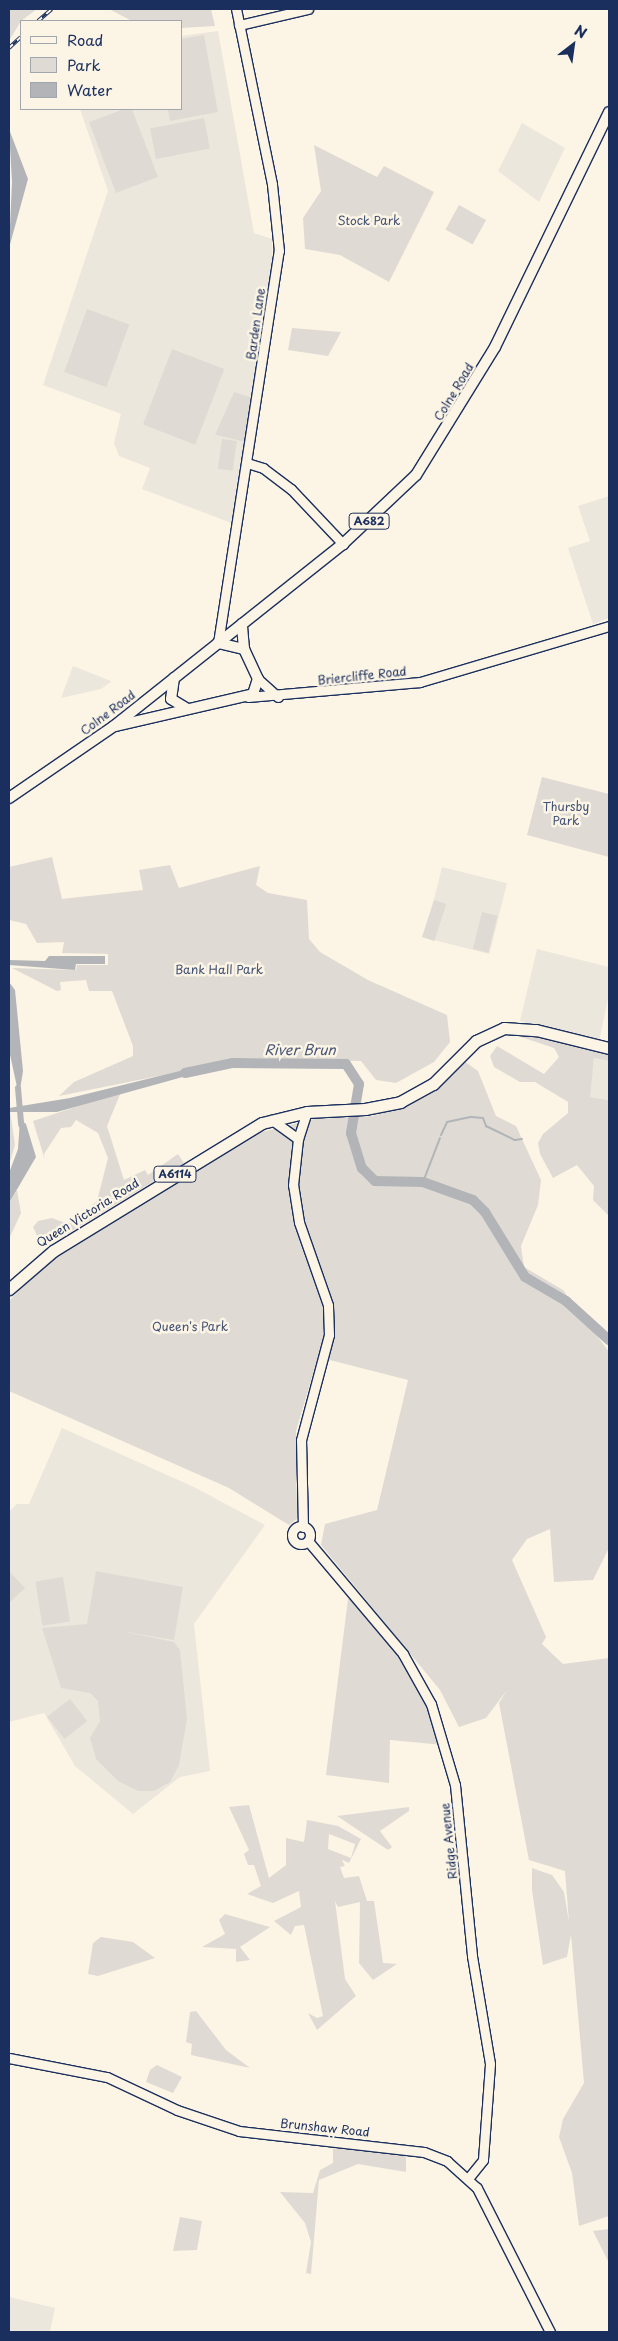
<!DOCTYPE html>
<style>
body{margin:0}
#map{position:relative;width:618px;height:2341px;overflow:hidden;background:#fcf5e5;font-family:"Playpen Sans",sans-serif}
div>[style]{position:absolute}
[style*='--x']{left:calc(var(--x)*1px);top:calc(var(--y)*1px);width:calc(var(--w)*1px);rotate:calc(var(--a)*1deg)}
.built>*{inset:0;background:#ece7dc;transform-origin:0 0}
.green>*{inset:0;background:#dfdbd4;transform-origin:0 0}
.water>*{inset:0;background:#b2b4b8}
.stream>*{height:2px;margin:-1px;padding:0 1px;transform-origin:1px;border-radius:1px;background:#b2b4b8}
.canal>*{height:6px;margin:-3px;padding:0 3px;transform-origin:3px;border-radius:3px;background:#b2b4b8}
.river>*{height:10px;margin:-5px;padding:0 5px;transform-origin:5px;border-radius:5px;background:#b2b4b8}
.roads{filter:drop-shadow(1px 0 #1b2f5e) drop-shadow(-1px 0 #1b2f5e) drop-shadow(0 1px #1b2f5e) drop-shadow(0 -1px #1b2f5e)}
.tertiary>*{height:9px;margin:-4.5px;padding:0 4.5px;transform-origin:4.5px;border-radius:4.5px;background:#fcf5e5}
.tertiary>.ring{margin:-4.5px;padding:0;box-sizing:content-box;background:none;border:9px solid #fcf5e5;border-radius:50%}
.primary>*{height:10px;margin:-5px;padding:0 5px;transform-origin:5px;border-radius:5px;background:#fcf5e5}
.trunk>*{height:11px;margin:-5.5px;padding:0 5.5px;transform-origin:5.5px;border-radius:5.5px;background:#fcf5e5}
.rail>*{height:4px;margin-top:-2px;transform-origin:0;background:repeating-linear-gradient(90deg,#fcf5e5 0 5.5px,#1b2f5e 0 11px);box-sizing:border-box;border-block:1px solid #1b2f5e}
span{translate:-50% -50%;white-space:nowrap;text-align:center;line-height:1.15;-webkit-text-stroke:5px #fcf5e5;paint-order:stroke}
.shield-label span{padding:1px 4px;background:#fcf5e5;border:1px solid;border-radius:4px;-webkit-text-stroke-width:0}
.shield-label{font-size:11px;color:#1b2f5e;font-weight:700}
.park-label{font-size:12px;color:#425176}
.street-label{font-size:12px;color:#1b2f5e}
.water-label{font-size:14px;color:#485779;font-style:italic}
.frame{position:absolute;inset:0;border:10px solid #1b2f5e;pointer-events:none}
.legend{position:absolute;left:20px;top:20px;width:162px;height:90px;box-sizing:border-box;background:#fcf5e5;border:1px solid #a2a6af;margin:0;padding:6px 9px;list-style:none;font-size:15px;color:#1b2f5e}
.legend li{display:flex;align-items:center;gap:10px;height:25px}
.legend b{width:25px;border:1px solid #a2a6af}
.north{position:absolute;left:548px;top:20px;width:50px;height:50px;-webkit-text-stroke:4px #fcf5e5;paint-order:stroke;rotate:30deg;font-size:14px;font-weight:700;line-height:20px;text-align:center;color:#1b2f5e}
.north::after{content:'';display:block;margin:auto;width:18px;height:22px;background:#1b2f5e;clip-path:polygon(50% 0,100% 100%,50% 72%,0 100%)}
</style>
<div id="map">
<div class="built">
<i style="clip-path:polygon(218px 31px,254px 233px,272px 239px,272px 272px,253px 398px,215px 435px,245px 442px,234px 524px,142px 489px,150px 468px,119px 456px,114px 443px,121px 414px,43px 385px,108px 191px,80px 109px,181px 109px,181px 36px)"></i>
<i style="clip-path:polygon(522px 123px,565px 148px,539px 202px,498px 171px)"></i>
<i style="clip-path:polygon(609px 496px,609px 618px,593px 624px,568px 548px,590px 541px,578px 506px)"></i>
<i style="clip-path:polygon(73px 666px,111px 681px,111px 682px,101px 689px,61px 698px)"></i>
<i style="left:442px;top:867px;width:67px;height:73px;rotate:14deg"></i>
<i style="clip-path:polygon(537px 949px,609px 967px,609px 994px,599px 1042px,520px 1021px)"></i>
<i style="clip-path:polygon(594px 1058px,609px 1061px,609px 1100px,589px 1097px)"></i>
<i style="clip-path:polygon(62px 1428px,194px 1487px,265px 1525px,194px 1624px,210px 1771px,180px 1777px,133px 1814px,75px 1766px,44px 1713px,9px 1722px,9px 1512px,17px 1504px,29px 1504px)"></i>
<i style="clip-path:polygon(9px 2297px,55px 2308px,50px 2332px,9px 2332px)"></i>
</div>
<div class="green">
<i style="clip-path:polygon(9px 9px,37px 9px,21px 21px,9px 41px)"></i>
<i style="clip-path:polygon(109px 9px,211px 9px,215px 26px,181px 28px,181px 21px,132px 21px)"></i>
<i style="clip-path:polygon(204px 35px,218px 112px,170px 121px,168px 109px,181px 109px,181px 39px)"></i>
<i style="clip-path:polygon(124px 109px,132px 109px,158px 177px,116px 193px,89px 122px)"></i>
<i style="left:204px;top:118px;width:31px;height:55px;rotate:79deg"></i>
<i style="clip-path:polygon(314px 145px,377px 177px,384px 166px,434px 192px,389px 282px,340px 255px,305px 249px,303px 218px,321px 191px)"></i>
<i style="left:459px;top:205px;width:31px;height:28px;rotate:29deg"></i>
<i style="left:87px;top:309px;width:45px;height:67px;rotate:20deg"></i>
<i style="clip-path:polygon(292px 328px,341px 332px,328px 356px,288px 350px)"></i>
<i style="left:172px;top:349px;width:56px;height:81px;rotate:21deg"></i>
<i style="clip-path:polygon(234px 392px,253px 398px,245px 442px,215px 435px)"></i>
<i style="left:222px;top:439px;width:15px;height:30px;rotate:8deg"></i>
<i style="clip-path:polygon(542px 777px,609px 794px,609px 857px,527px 835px)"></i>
<i style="clip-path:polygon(52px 857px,62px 899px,143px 890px,139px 870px,170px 865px,179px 888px,260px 866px,256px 885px,268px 893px,307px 900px,309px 939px,320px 952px,368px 980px,447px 1015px,450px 1042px,434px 1062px,396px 1083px,376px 1080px,361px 1061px,248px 1058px,59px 1096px,74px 1082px,133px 1056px,133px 1046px,112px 991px,89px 991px,86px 980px,60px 982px,61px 990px,57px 991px,12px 968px,76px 970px,77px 965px,108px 965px,108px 954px,62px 953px,64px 942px,37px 943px,26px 924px,9px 920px,9px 867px)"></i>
<i style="left:434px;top:900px;width:13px;height:39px;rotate:18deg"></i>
<i style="left:482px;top:912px;width:16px;height:38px;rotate:14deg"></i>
<i style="clip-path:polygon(522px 1032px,609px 1054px,609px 1061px,594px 1058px,590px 1097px,609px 1100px,609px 1216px,593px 1200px,594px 1186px,577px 1165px,553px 1178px,540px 1154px,538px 1143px,543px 1134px,568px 1113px,568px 1102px,535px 1082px,520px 1082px,494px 1067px,490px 1056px,497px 1046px,544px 1074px,552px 1065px,559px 1057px,554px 1048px,515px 1035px)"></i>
<i style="clip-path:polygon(464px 1061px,478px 1071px,496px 1116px,516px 1126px,541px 1180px,538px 1205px,521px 1246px,524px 1267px,563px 1290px,609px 1352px,609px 1548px,593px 1580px,554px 1582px,550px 1529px,527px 1539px,512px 1560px,546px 1637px,542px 1644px,563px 1664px,609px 1658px,609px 2216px,579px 2226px,572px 2173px,559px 2137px,563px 2119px,584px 2083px,571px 1935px,567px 1957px,543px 1965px,532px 1890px,532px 1868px,552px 1875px,564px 1892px,569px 1922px,565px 1871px,529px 1860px,499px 1703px,507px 1690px,486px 1718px,459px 1727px,440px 1690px,321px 1545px,325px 1524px,377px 1510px,408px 1380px,318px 1357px,296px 1431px,297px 1519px,289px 1525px,229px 1488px,9px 1391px,9px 1301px,49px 1260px,254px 1134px,314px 1119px,373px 1116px,407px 1105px,435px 1088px)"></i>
<i style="clip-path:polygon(121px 1092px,107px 1126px,124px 1180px,145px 1170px,148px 1175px,178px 1154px,184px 1163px,62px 1237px,41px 1244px,33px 1227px,38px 1221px,52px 1218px,68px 1224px,97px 1201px,108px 1158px,98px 1133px,76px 1120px,71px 1127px,61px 1128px,44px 1154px,45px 1160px,33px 1121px)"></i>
<i style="clip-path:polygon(10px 1111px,15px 1145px,9px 1165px,9px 1112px)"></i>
<i style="clip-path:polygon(17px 1190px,21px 1213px,9px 1239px,9px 1203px)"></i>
<i style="clip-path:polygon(9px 1571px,25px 1588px,9px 1603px)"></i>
<i style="clip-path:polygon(96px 1571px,183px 1587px,174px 1640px,120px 1631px,174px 1642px,180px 1650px,187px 1719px,179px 1765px,170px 1782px,154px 1791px,138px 1791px,118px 1781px,96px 1759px,90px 1738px,100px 1721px,98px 1701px,90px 1693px,61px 1688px,42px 1628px,87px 1624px)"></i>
<i style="left:63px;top:1577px;width:45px;height:28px;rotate:81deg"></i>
<i style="clip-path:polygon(355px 1594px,374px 1616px,431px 1704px,444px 1745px,390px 1740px,389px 1783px,326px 1775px,348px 1599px)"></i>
<i style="left:70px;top:1699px;width:28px;height:29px;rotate:52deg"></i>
<i style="clip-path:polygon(evenodd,249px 1805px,269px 1878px,286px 1865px,286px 1838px,304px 1842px,307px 1820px,338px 1826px,361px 1839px,349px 1863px,342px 1860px,345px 1866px,340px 1867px,344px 1878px,359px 1876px,367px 1901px,374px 1901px,383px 1963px,397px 1964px,373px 1980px,359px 1963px,360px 1902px,338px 1907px,335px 1901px,345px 1979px,356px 1996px,317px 2030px,308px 2013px,317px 2018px,323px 2016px,304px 1925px,295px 1926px,291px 1935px,274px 1921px,301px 1907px,299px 1891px,273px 1903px,247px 1894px,261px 1886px,254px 1865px,248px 1865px,244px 1854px,249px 1850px,229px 1807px,249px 1805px,329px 1834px,355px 1844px,351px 1858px,328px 1849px,329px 1834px)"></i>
<i style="clip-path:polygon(409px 1807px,409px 1811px,380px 1831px,392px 1847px,388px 1850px,337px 1816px)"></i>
<i style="clip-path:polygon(225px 1914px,270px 1927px,240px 1947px,250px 1960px,236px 1962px,236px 1949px,202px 1947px,225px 1934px,219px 1920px)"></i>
<i style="clip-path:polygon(101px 1937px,133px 1942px,155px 1958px,98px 1976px,88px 1974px,93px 1943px)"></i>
<i style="clip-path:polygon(196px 2011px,226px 2050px,250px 2068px,191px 2055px,192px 2044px,186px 2042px,190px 2012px)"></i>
<i style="clip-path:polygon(157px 2065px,182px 2077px,173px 2093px,146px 2082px,150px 2070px)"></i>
<i style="clip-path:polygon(333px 2148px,406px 2155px,406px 2172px,358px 2164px,319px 2180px,311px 2274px,306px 2273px,311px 2242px,305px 2223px,280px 2192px,313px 2193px,320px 2170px,333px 2163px)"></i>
<i style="clip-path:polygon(180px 2217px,202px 2221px,197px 2250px,173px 2251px)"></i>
<i style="clip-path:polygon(609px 2229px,609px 2263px,593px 2231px)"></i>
</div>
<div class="water">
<i style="clip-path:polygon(9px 129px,28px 179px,9px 248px,12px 182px)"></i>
<i style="clip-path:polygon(49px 956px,105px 956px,105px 964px,76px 964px,75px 970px,9px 965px,9px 960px,45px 961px)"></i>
<i style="clip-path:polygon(9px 982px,15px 990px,23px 1071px,19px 1096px,9px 1050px)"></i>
<i style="clip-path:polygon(196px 1067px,197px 1073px,57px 1112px,9px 1112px,9px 1108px,70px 1098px)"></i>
<i style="clip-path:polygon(20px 1119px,26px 1124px,36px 1157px,9px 1203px,9px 1173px,18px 1149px)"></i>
</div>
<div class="stream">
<i style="--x:441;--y:1135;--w:14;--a:-65"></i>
<i style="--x:447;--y:1122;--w:25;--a:-12"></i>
<i style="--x:471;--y:1117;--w:12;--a:5"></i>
<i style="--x:483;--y:1118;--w:9;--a:69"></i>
<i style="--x:486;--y:1126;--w:32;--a:26"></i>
<i style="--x:515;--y:1140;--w:7;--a:-8"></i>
<i style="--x:423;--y:1182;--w:47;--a:-68.9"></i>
</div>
<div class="canal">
<i style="--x:18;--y:1088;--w:37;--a:85"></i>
</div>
<div class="river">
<i style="--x:185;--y:1073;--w:49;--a:-11.8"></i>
<i style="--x:233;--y:1063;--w:113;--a:0.5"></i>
<i style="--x:346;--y:1064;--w:24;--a:57"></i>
<i style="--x:359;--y:1084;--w:50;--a:99.3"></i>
<i style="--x:351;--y:1133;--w:37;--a:73"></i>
<i style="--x:362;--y:1168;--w:18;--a:45"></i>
<i style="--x:375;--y:1181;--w:48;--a:1.2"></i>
<i style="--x:423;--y:1182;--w:53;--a:19.8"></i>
<i style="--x:473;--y:1200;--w:17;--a:45"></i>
<i style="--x:485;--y:1212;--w:76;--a:58.4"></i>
<i style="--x:525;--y:1277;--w:48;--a:30.3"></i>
<i style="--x:566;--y:1301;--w:58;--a:42.2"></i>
</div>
<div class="roads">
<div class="tertiary">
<i style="--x:239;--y:25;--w:71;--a:-13.1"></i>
<i style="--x:247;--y:463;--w:17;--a:17"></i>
<i style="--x:263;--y:468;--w:35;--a:37"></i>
<i style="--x:291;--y:489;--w:76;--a:46.6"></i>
<i style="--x:218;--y:643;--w:397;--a:-81.2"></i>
<i style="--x:279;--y:251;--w:67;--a:-96"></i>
<i style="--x:272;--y:184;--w:179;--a:-101.6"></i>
<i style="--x:258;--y:679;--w:27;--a:42"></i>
<i style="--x:248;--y:697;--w:173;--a:-5"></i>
<i style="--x:420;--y:682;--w:197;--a:-16.5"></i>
<i style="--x:272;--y:1120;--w:32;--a:36"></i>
<i class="ring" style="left:292px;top:1526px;width:9px;height:9px"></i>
<i style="--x:303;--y:1527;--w:87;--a:-91.3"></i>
<i style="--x:301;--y:1440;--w:109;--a:-75.1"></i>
<i style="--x:329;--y:1335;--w:30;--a:-92"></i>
<i style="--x:328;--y:1305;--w:88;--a:-109.3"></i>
<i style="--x:299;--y:1222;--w:37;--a:-99"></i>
<i style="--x:293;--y:1185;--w:46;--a:-83.8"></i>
<i style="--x:298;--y:1139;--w:28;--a:-72"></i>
<i style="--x:308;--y:1541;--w:148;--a:49.9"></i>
<i style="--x:403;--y:1654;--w:57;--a:60.8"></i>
<i style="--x:431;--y:1704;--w:84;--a:73.5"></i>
<i style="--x:455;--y:1785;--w:172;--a:84.3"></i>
<i style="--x:472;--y:1956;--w:109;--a:80.5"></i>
<i style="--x:490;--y:2064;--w:96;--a:94.2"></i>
<i style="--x:483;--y:2160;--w:22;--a:129"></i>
<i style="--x:9;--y:2058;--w:100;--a:11"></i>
<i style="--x:107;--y:2077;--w:77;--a:25.2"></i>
<i style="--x:177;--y:2110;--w:65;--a:18.7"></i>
<i style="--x:239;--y:2131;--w:186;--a:6.5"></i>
<i style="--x:424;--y:2152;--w:25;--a:21"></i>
<i style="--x:447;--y:2161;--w:40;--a:42"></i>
<i style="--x:477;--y:2188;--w:161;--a:63.1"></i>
</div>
<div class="primary">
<i style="--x:218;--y:643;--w:27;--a:13"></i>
<i style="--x:174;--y:678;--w:21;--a:98"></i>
<i style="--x:171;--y:699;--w:17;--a:31"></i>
<i style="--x:116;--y:726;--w:141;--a:-13.1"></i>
<i style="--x:253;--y:694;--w:16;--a:-72"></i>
<i style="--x:258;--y:679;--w:33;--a:-115"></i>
<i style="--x:244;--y:649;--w:25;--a:-95"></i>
<i style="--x:9;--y:798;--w:127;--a:-34.4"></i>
<i style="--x:114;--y:726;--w:293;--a:-38.5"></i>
<i style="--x:343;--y:544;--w:100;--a:-43.4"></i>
<i style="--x:416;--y:475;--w:150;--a:-58.3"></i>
<i style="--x:495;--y:347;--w:261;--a:-64.1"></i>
</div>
<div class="trunk">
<i style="--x:9;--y:1289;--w:58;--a:-40.8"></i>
<i style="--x:53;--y:1251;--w:245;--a:-31.5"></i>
<i style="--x:262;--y:1123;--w:46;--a:-13.7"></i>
<i style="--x:307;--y:1112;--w:58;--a:-3"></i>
<i style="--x:365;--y:1109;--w:36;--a:-11"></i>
<i style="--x:400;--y:1102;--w:38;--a:-29"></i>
<i style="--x:433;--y:1084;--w:61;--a:-45"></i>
<i style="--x:476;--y:1041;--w:31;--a:-25"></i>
<i style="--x:504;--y:1028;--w:32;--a:4"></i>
<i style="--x:536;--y:1030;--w:75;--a:13.9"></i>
</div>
</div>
<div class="rail">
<i style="--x:38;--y:21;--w:18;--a:-41"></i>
<i style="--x:9;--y:48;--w:16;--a:-43"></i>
</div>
<div class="shield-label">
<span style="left:369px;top:521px">A682</span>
<span style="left:175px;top:1174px">A6114</span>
</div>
<div class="park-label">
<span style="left:369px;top:221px">Stock Park</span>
<span style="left:566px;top:814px">Thursby<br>Park</span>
<span style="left:219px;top:970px">Bank Hall Park</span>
<span style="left:190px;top:1327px">Queen's Park</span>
</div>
<div class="street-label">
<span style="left:256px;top:324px;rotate:-82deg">Barden Lane</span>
<span style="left:454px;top:392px;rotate:-59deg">Colne Road</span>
<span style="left:362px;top:676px;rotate:-6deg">Briercliffe Road</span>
<span style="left:108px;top:713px;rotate:-37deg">Colne Road</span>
<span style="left:88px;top:1213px;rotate:-32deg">Queen Victoria Road</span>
<span style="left:449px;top:1841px;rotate:-96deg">Ridge Avenue</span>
<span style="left:325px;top:2128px;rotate:6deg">Brunshaw Road</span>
</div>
<div class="water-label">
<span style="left:300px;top:1050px">River Brun</span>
</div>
<div class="frame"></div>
<ul class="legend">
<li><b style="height:6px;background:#fcf5e5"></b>Road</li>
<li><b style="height:14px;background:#dfdbd4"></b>Park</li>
<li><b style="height:14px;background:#b2b4b8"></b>Water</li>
</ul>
<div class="north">N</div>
</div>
